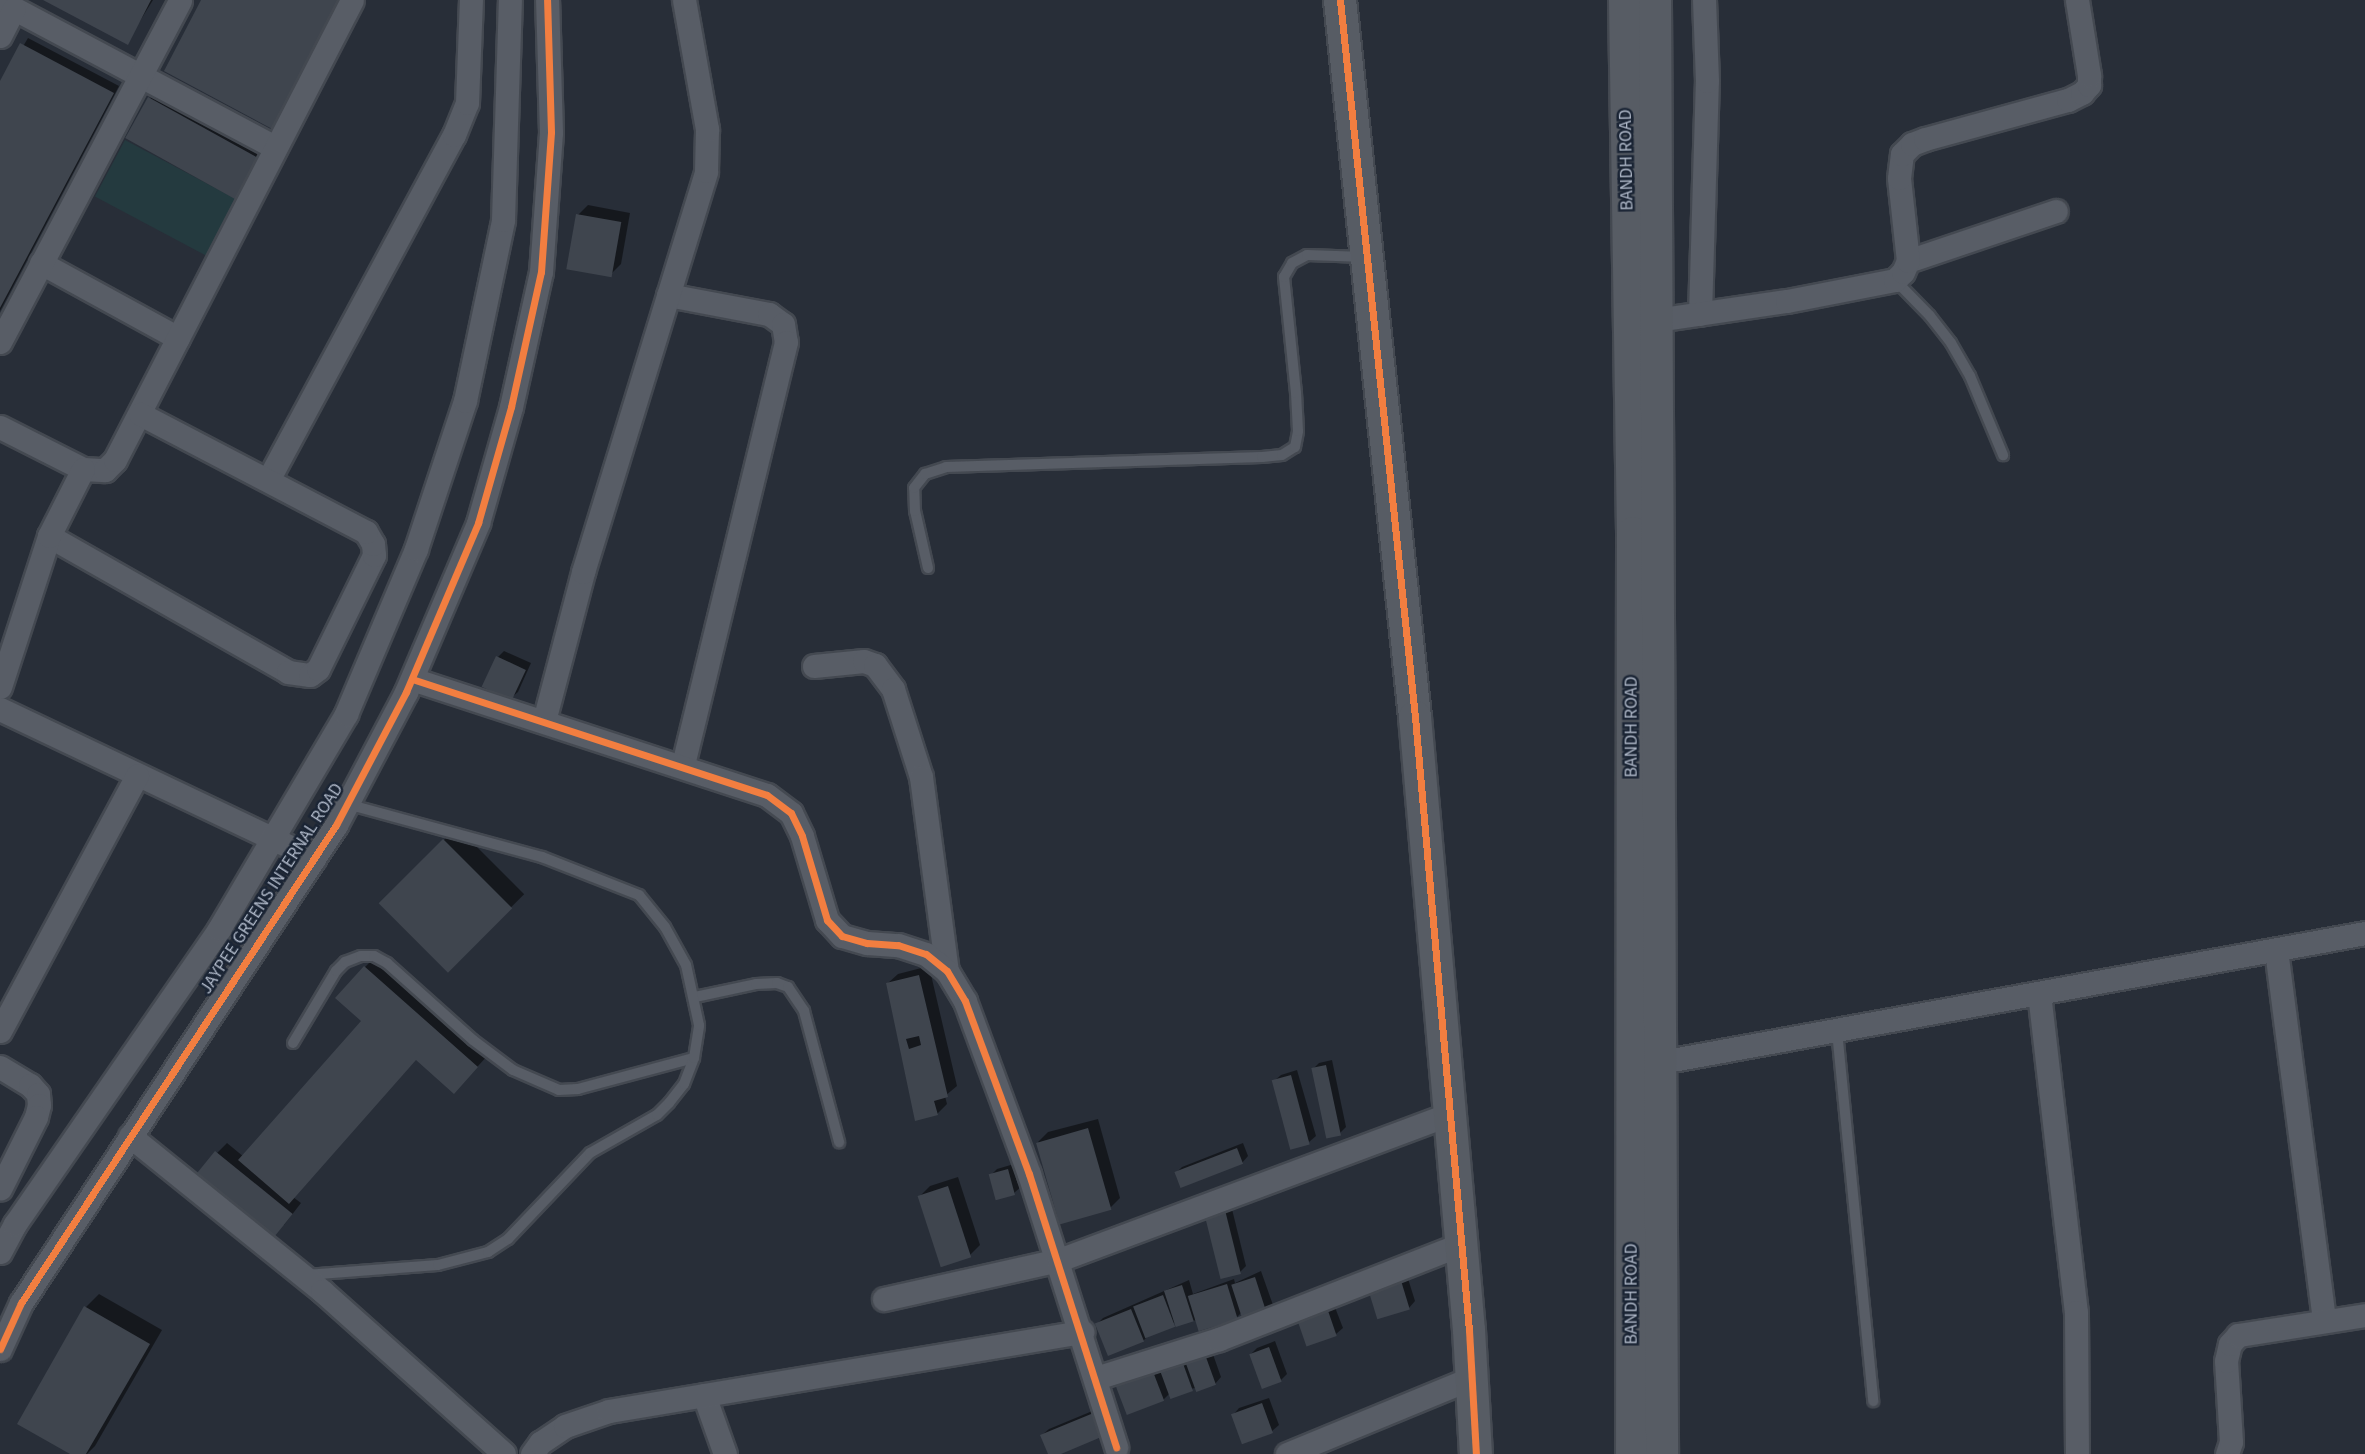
<!DOCTYPE html>
<style>
body{margin:0}
#map{position:relative;width:2365px;height:1454px;overflow:hidden;background:#282e38;font-family:"Source Sans 3",sans-serif}
div>[style]{position:absolute}
[style*='--x']{left:calc(var(--x)*1px);top:calc(var(--y)*1px);width:calc(var(--w)*1px);rotate:calc(var(--a)*1deg)}
.green>*{inset:0;background:#243a3f;transform-origin:0 0}
.shadow>*{inset:0;background:#0007;transform-origin:0 0}
.building>*{inset:0;background:#3f454e;transform-origin:0 0}
.roads{filter:drop-shadow(2px 0 #444951) drop-shadow(-2px 0 #444951) drop-shadow(0 2px #444951) drop-shadow(0 -2px #444951)}
.lane>*{height:10px;margin:-5px;padding:0 5px;transform-origin:5px;border-radius:5px;background:#585d66}
.street>*{height:23px;margin:-11.5px;padding:0 11.5px;transform-origin:11.5px;border-radius:11.5px;background:#585d66}
.secondary>*{height:32px;margin:-16px;padding:0 16px;transform-origin:16px;border-radius:16px;background:#575c64}
.cycleway>*{height:7px;margin:-3.5px;padding:0 3.5px;transform-origin:3.5px;border-radius:3.5px;background:#f27e40}
span{translate:-50% -50%;white-space:nowrap;text-align:center;line-height:1.15;-webkit-text-stroke:5px #1a2434;paint-order:stroke}
.street-label{font-size:18px;color:#b1baca}
</style>
<div id="map">
<div class="green">
<i style="left:125px;top:140px;width:129px;height:64px;rotate:28deg"></i>
</div>
<div class="shadow">
<i style="clip-path:polygon(48px 0,153px 0,127px 42px)"></i>
<i style="clip-path:polygon(28px 38px,119px 86px,0 311px,0 85px)"></i>
<i style="clip-path:polygon(160px 88px,270px 149px,239px 199px,150px 98px)"></i>
<i style="clip-path:polygon(588px 205px,630px 213px,621px 264px,611px 274px,578px 215px)"></i>
<i style="clip-path:polygon(504px 651px,531px 663px,518px 692px,511px 698px,498px 657px)"></i>
<i style="left:457px;top:827px;width:95px;height:108px;rotate:45deg"></i>
<i style="clip-path:polygon(378px 954px,490px 1053px,467px 1078px,417px 1058px,293px 1197px,301px 1203px,284px 1225px,217px 1153px,227px 1143px,244px 1157px,364px 1021px,365px 967px)"></i>
<i style="clip-path:polygon(929px 966px,957px 1086px,945px 1096px,947px 1104px,937px 1114px,917px 1119px,888px 983px,898px 974px)"></i>
<i style="clip-path:polygon(1332px 1060px,1346px 1127px,1340px 1133px,1313px 1069px,1319px 1063px)"></i>
<i style="clip-path:polygon(1297px 1070px,1316px 1136px,1309px 1142px,1274px 1081px,1281px 1075px)"></i>
<i style="clip-path:polygon(1098px 1119px,1120px 1198px,1110px 1208px,1038px 1142px,1048px 1132px)"></i>
<i style="clip-path:polygon(1243px 1143px,1248px 1156px,1242px 1163px,1176px 1173px,1182px 1167px)"></i>
<i style="clip-path:polygon(1014px 1164px,1021px 1187px,1014px 1193px,991px 1175px,997px 1169px)"></i>
<i style="clip-path:polygon(958px 1177px,980px 1245px,970px 1255px,920px 1196px,930px 1186px)"></i>
<i style="clip-path:polygon(1230px 1201px,1246px 1266px,1240px 1272px,1206px 1212px)"></i>
<i style="clip-path:polygon(1405px 1269px,1415px 1301px,1409px 1308px,1378px 1317px)"></i>
<i style="clip-path:polygon(1261px 1271px,1273px 1305px,1266px 1311px,1242px 1312px,1237px 1317px,1177px 1322px,1150px 1334px,1143px 1341px,1097px 1324px,1103px 1318px,1189px 1280px,1193px 1294px,1234px 1279px,1235px 1283px)"></i>
<i style="clip-path:polygon(99px 1294px,162px 1330px,95px 1446px,87px 1454px,73px 1454px,86px 1307px)"></i>
<i style="clip-path:polygon(1331px 1297px,1343px 1328px,1336px 1334px,1297px 1314px)"></i>
<i style="clip-path:polygon(1275px 1341px,1287px 1374px,1281px 1380px,1251px 1354px,1257px 1348px)"></i>
<i style="clip-path:polygon(1209px 1343px,1221px 1377px,1215px 1384px,1170px 1393px,1163px 1400px,1129px 1413px,1117px 1383px)"></i>
<i style="clip-path:polygon(1269px 1398px,1279px 1425px,1272px 1431px,1233px 1415px,1239px 1408px)"></i>
<i style="clip-path:polygon(1102px 1407px,1056px 1454px,1050px 1454px,1042px 1435px,1049px 1429px)"></i>
</div>
<div class="building">
<i style="clip-path:polygon(43px 0,151px 0,128px 45px)"></i>
<i style="clip-path:polygon(201px 0,345px 0,276px 131px,164px 71px)"></i>
<i style="clip-path:polygon(20px 43px,114px 93px,0 308px,0 81px)"></i>
<i style="left:148px;top:97px;width:130px;height:47px;rotate:29deg"></i>
<i style="left:576px;top:214px;width:46px;height:56px;rotate:10deg"></i>
<i style="left:496px;top:656px;width:33px;height:34px;rotate:25deg"></i>
<i style="left:443px;top:839px;width:98px;height:91px;rotate:45deg"></i>
<i style="clip-path:polygon(364px 966px,478px 1067px,454px 1094px,416px 1060px,289px 1204px,238px 1160px,361px 1021px,335px 998px)"></i>
<i style="clip-path:polygon(evenodd,919px 975px,948px 1097px,934px 1101px,938px 1115px,915px 1121px,886px 983px,919px 975px,919px 1036px,921px 1045px,909px 1049px,906px 1039px,919px 1036px)"></i>
<i style="left:1326px;top:1065px;width:72px;height:15px;rotate:78deg"></i>
<i style="left:1291px;top:1075px;width:72px;height:20px;rotate:75deg"></i>
<i style="left:1088px;top:1128px;width:85px;height:54px;rotate:74deg"></i>
<i style="left:1237px;top:1148px;width:17px;height:67px;rotate:69deg"></i>
<i style="left:215px;top:1151px;width:100px;height:29px;rotate:39deg"></i>
<i style="left:1008px;top:1169px;width:27px;height:20px;rotate:75deg"></i>
<i style="left:948px;top:1186px;width:75px;height:32px;rotate:72deg"></i>
<i style="left:1224px;top:1206px;width:70px;height:21px;rotate:76deg"></i>
<i style="left:1399px;top:1274px;width:37px;height:34px;rotate:73deg"></i>
<i style="left:1255px;top:1277px;width:38px;height:25px;rotate:72deg"></i>
<i style="left:1227px;top:1284px;width:37px;height:41px;rotate:73deg"></i>
<i style="left:1182px;top:1285px;width:38px;height:19px;rotate:72deg"></i>
<i style="left:1163px;top:1295px;width:34px;height:32px;rotate:69deg"></i>
<i style="left:1325px;top:1302px;width:36px;height:32px;rotate:71deg"></i>
<i style="clip-path:polygon(84px 1306px,150px 1344px,86px 1454px,70px 1454px,17px 1424px)"></i>
<i style="left:1131px;top:1309px;width:35px;height:39px;rotate:68deg"></i>
<i style="left:1269px;top:1347px;width:37px;height:21px;rotate:70deg"></i>
<i style="left:1203px;top:1349px;width:38px;height:21px;rotate:70deg"></i>
<i style="left:1181px;top:1358px;width:35px;height:24px;rotate:70deg"></i>
<i style="left:1152px;top:1369px;width:34px;height:40px;rotate:69deg"></i>
<i style="left:1262px;top:1403px;width:32px;height:33px;rotate:70deg"></i>
<i style="clip-path:polygon(1096px 1412px,1106px 1435px,1061px 1454px,1048px 1454px,1040px 1435px)"></i>
</div>
<div class="roads">
<div class="lane">
<i style="--x:1895;--y:280;--w:50;--a:45.8"></i>
<i style="--x:1930;--y:316;--w:34;--a:52"></i>
<i style="--x:1951;--y:343;--w:38;--a:60"></i>
<i style="--x:1970;--y:376;--w:86;--a:67.3"></i>
<i style="--x:928;--y:568;--w:58;--a:-102.8"></i>
<i style="--x:915;--y:511;--w:23;--a:-92"></i>
<i style="--x:914;--y:488;--w:18;--a:-52"></i>
<i style="--x:925;--y:474;--w:22;--a:-18"></i>
<i style="--x:946;--y:467;--w:316;--a:-1.8"></i>
<i style="--x:1262;--y:457;--w:20;--a:-6"></i>
<i style="--x:1282;--y:455;--w:15;--a:-32"></i>
<i style="--x:1295;--y:447;--w:16;--a:-79"></i>
<i style="--x:1298;--y:431;--w:38;--a:-93"></i>
<i style="--x:1296;--y:393;--w:117;--a:-95.9"></i>
<i style="--x:1284;--y:277;--w:16;--a:-60"></i>
<i style="--x:1292;--y:263;--w:17;--a:-28"></i>
<i style="--x:1307;--y:255;--w:58;--a:2"></i>
<i style="--x:695;--y:997;--w:62;--a:-12"></i>
<i style="--x:756;--y:984;--w:21;--a:-3"></i>
<i style="--x:777;--y:983;--w:12;--a:20"></i>
<i style="--x:788;--y:987;--w:29;--a:56"></i>
<i style="--x:804;--y:1011;--w:136;--a:75"></i>
<i style="--x:1837;--y:1031;--w:372;--a:84.4"></i>
<i style="--x:293;--y:1043;--w:84;--a:-59.2"></i>
<i style="--x:336;--y:971;--w:13;--a:-45"></i>
<i style="--x:345;--y:962;--w:17;--a:-21"></i>
<i style="--x:361;--y:956;--w:13;--a:0"></i>
<i style="--x:374;--y:956;--w:15;--a:28"></i>
<i style="--x:387;--y:963;--w:115;--a:41.8"></i>
<i style="--x:473;--y:1040;--w:50;--a:36.9"></i>
<i style="--x:513;--y:1070;--w:50;--a:23.5"></i>
<i style="--x:559;--y:1090;--w:19;--a:-3"></i>
<i style="--x:578;--y:1089;--w:120;--a:-15"></i>
<i style="--x:306;--y:1275;--w:132;--a:-4.3"></i>
<i style="--x:438;--y:1265;--w:52;--a:-14.6"></i>
<i style="--x:488;--y:1252;--w:24;--a:-33"></i>
<i style="--x:508;--y:1239;--w:119;--a:-46.4"></i>
<i style="--x:590;--y:1153;--w:77;--a:-29.6"></i>
<i style="--x:657;--y:1115;--w:17;--a:-45"></i>
<i style="--x:669;--y:1103;--w:24;--a:-52"></i>
<i style="--x:684;--y:1084;--w:28;--a:-69"></i>
<i style="--x:694;--y:1058;--w:33;--a:-81"></i>
<i style="--x:699;--y:1025;--w:61;--a:-102.2"></i>
<i style="--x:686;--y:965;--w:43;--a:-118.9"></i>
<i style="--x:665;--y:927;--w:41;--a:-129.1"></i>
<i style="--x:639;--y:895;--w:104;--a:-158.6"></i>
<i style="--x:542;--y:857;--w:202;--a:-164.8"></i>
</div>
<div class="street">
<i style="--x:0;--y:1;--w:311;--a:28"></i>
<i style="--x:0;--y:36;--w:30;--a:-63"></i>
<i style="--x:1908;--y:261;--w:156;--a:-18.7"></i>
<i style="--x:41;--y:263;--w:156;--a:28.7"></i>
<i style="--x:668;--y:295;--w:103;--a:10.7"></i>
<i style="--x:769;--y:314;--w:17;--a:36"></i>
<i style="--x:783;--y:324;--w:18;--a:81"></i>
<i style="--x:786;--y:342;--w:436;--a:103.7"></i>
<i style="--x:1700;--y:314;--w:233;--a:-88.3"></i>
<i style="--x:1707;--y:81;--w:81;--a:-92.1"></i>
<i style="--x:1656;--y:320;--w:132;--a:-8.3"></i>
<i style="--x:1787;--y:301;--w:110;--a:-11"></i>
<i style="--x:1895;--y:280;--w:11;--a:-45"></i>
<i style="--x:1903;--y:272;--w:12;--a:-66"></i>
<i style="--x:1908;--y:261;--w:83;--a:-96.2"></i>
<i style="--x:1899;--y:178;--w:24;--a:-83"></i>
<i style="--x:1902;--y:154;--w:14;--a:-45"></i>
<i style="--x:1912;--y:144;--w:14;--a:-21"></i>
<i style="--x:1925;--y:139;--w:148;--a:-15.3"></i>
<i style="--x:2068;--y:100;--w:16;--a:-27"></i>
<i style="--x:2082;--y:93;--w:11;--a:-49"></i>
<i style="--x:2089;--y:85;--w:10;--a:-90"></i>
<i style="--x:2089;--y:75;--w:76;--a:-99.1"></i>
<i style="--x:0;--y:342;--w:386;--a:-62.2"></i>
<i style="--x:0;--y:427;--w:93;--a:26.8"></i>
<i style="--x:83;--y:469;--w:22;--a:3"></i>
<i style="--x:105;--y:470;--w:14;--a:-45"></i>
<i style="--x:115;--y:460;--w:517;--a:-62.74"></i>
<i style="--x:268;--y:480;--w:392;--a:-61.7"></i>
<i style="--x:454;--y:135;--w:35;--a:-68"></i>
<i style="--x:467;--y:103;--w:103;--a:-87.8"></i>
<i style="--x:49;--y:536;--w:275;--a:29.6"></i>
<i style="--x:288;--y:672;--w:22;--a:8"></i>
<i style="--x:310;--y:675;--w:10;--a:-37"></i>
<i style="--x:318;--y:669;--w:127;--a:-63.8"></i>
<i style="--x:374;--y:555;--w:11;--a:-95"></i>
<i style="--x:373;--y:544;--w:14;--a:-120"></i>
<i style="--x:366;--y:532;--w:255;--a:-152.4"></i>
<i style="--x:814;--y:666;--w:50;--a:-5.7"></i>
<i style="--x:864;--y:661;--w:12;--a:20"></i>
<i style="--x:875;--y:665;--w:30;--a:53"></i>
<i style="--x:893;--y:689;--w:92;--a:72.3"></i>
<i style="--x:921;--y:777;--w:196;--a:82.4"></i>
<i style="--x:412;--y:679;--w:373;--a:18.1"></i>
<i style="--x:767;--y:795;--w:30;--a:37"></i>
<i style="--x:791;--y:813;--w:25;--a:64"></i>
<i style="--x:802;--y:836;--w:88;--a:73.4"></i>
<i style="--x:827;--y:920;--w:22;--a:47"></i>
<i style="--x:842;--y:936;--w:26;--a:16"></i>
<i style="--x:867;--y:943;--w:31;--a:4"></i>
<i style="--x:898;--y:945;--w:29;--a:18"></i>
<i style="--x:926;--y:954;--w:27;--a:39"></i>
<i style="--x:947;--y:971;--w:35;--a:59"></i>
<i style="--x:965;--y:1001;--w:184;--a:69.7"></i>
<i style="--x:1029;--y:1174;--w:287;--a:72.3"></i>
<i style="--x:0;--y:687;--w:159;--a:-72"></i>
<i style="--x:49;--y:536;--w:75;--a:-63.1"></i>
<i style="--x:0;--y:709;--w:348;--a:25.4"></i>
<i style="--x:544;--y:721;--w:154;--a:-75.3"></i>
<i style="--x:583;--y:572;--w:419;--a:-72.9"></i>
<i style="--x:706;--y:171;--w:42;--a:-88.6"></i>
<i style="--x:707;--y:129;--w:131;--a:-100.1"></i>
<i style="--x:2276;--y:950;--w:374;--a:82.6"></i>
<i style="--x:2039;--y:993;--w:321;--a:83.4"></i>
<i style="--x:2076;--y:1312;--w:142;--a:89.6"></i>
<i style="--x:0;--y:1031;--w:290;--a:-61.8"></i>
<i style="--x:1645;--y:1065;--w:732;--a:-10.39"></i>
<i style="--x:0;--y:1067;--w:35;--a:31"></i>
<i style="--x:30;--y:1085;--w:12;--a:48"></i>
<i style="--x:38;--y:1094;--w:11;--a:85"></i>
<i style="--x:39;--y:1105;--w:12;--a:104"></i>
<i style="--x:36;--y:1117;--w:80;--a:116.6"></i>
<i style="--x:130;--y:1136;--w:247;--a:38.9"></i>
<i style="--x:322;--y:1291;--w:244;--a:41.8"></i>
<i style="--x:0;--y:1252;--w:32;--a:-62"></i>
<i style="--x:15;--y:1224;--w:359;--a:-55.3"></i>
<i style="--x:219;--y:929;--w:250;--a:-59.4"></i>
<i style="--x:346;--y:714;--w:179;--a:-67"></i>
<i style="--x:416;--y:549;--w:156;--a:-71.7"></i>
<i style="--x:465;--y:401;--w:185;--a:-78.1"></i>
<i style="--x:503;--y:220;--w:220;--a:-88.2"></i>
<i style="--x:884;--y:1299;--w:179;--a:-12.6"></i>
<i style="--x:1059;--y:1260;--w:417;--a:-20.5"></i>
<i style="--x:0;--y:1349;--w:51;--a:-65.5"></i>
<i style="--x:21;--y:1303;--w:572;--a:-56.62"></i>
<i style="--x:336;--y:825;--w:150;--a:-62.2"></i>
<i style="--x:406;--y:692;--w:184;--a:-66.9"></i>
<i style="--x:478;--y:523;--w:121;--a:-74.1"></i>
<i style="--x:511;--y:407;--w:138;--a:-77.5"></i>
<i style="--x:541;--y:272;--w:140;--a:-85.9"></i>
<i style="--x:551;--y:132;--w:132;--a:-91.7"></i>
<i style="--x:1096;--y:1378;--w:129;--a:-17.6"></i>
<i style="--x:1219;--y:1339;--w:260;--a:-21.4"></i>
<i style="--x:704;--y:1395;--w:63;--a:70.4"></i>
<i style="--x:532;--y:1454;--w:14;--a:-54"></i>
<i style="--x:540;--y:1443;--w:30;--a:-34"></i>
<i style="--x:565;--y:1426;--w:46;--a:-18.8"></i>
<i style="--x:609;--y:1411;--w:480;--a:-9.5"></i>
<i style="--x:1287;--y:1454;--w:199;--a:-22.4"></i>
<i style="--x:2227;--y:1454;--w:13;--a:-72"></i>
<i style="--x:2231;--y:1442;--w:81;--a:-93.5"></i>
<i style="--x:2226;--y:1361;--w:17;--a:-77"></i>
<i style="--x:2230;--y:1344;--w:12;--a:-48"></i>
<i style="--x:2238;--y:1335;--w:129;--a:-8.9"></i>
</div>
<div class="secondary">
<i style="--x:1340;--y:0;--w:721;--a:84.03"></i>
<i style="--x:1415;--y:717;--w:615;--a:84.97"></i>
<i style="--x:1469;--y:1330;--w:124;--a:86.8"></i>
<i style="--x:1625;--y:0;--w:533;--a:89.14"></i>
<i style="--x:1633;--y:533;--w:921;--a:90.06"></i>
<i style="--x:1655;--y:0;--w:1454;--a:89.72"></i>
</div>
</div>
<div class="cycleway">
<i style="--x:1340;--y:0;--w:721;--a:84.03"></i>
<i style="--x:1415;--y:717;--w:615;--a:84.97"></i>
<i style="--x:1469;--y:1330;--w:124;--a:86.8"></i>
<i style="--x:412;--y:679;--w:373;--a:18.1"></i>
<i style="--x:767;--y:795;--w:30;--a:37"></i>
<i style="--x:791;--y:813;--w:25;--a:64"></i>
<i style="--x:802;--y:836;--w:88;--a:73.4"></i>
<i style="--x:827;--y:920;--w:22;--a:47"></i>
<i style="--x:842;--y:936;--w:26;--a:16"></i>
<i style="--x:867;--y:943;--w:31;--a:4"></i>
<i style="--x:898;--y:945;--w:29;--a:18"></i>
<i style="--x:926;--y:954;--w:27;--a:39"></i>
<i style="--x:947;--y:971;--w:35;--a:59"></i>
<i style="--x:965;--y:1001;--w:184;--a:69.7"></i>
<i style="--x:1029;--y:1174;--w:287;--a:72.3"></i>
<i style="--x:0;--y:1349;--w:51;--a:-65.5"></i>
<i style="--x:21;--y:1303;--w:572;--a:-56.62"></i>
<i style="--x:336;--y:825;--w:150;--a:-62.2"></i>
<i style="--x:406;--y:692;--w:184;--a:-66.9"></i>
<i style="--x:478;--y:523;--w:121;--a:-74.1"></i>
<i style="--x:511;--y:407;--w:138;--a:-77.5"></i>
<i style="--x:541;--y:272;--w:140;--a:-85.9"></i>
<i style="--x:551;--y:132;--w:132;--a:-91.7"></i>
</div>
<div class="street-label">
<span style="left:1627px;top:160px;rotate:-91deg">BANDH ROAD</span>
<span style="left:1632px;top:727px;rotate:-90deg">BANDH ROAD</span>
<span style="left:272px;top:889px;rotate:-57deg">JAYPEE GREENS INTERNAL ROAD</span>
<span style="left:1632px;top:1294px;rotate:-90deg">BANDH ROAD</span>
</div>
</div>
